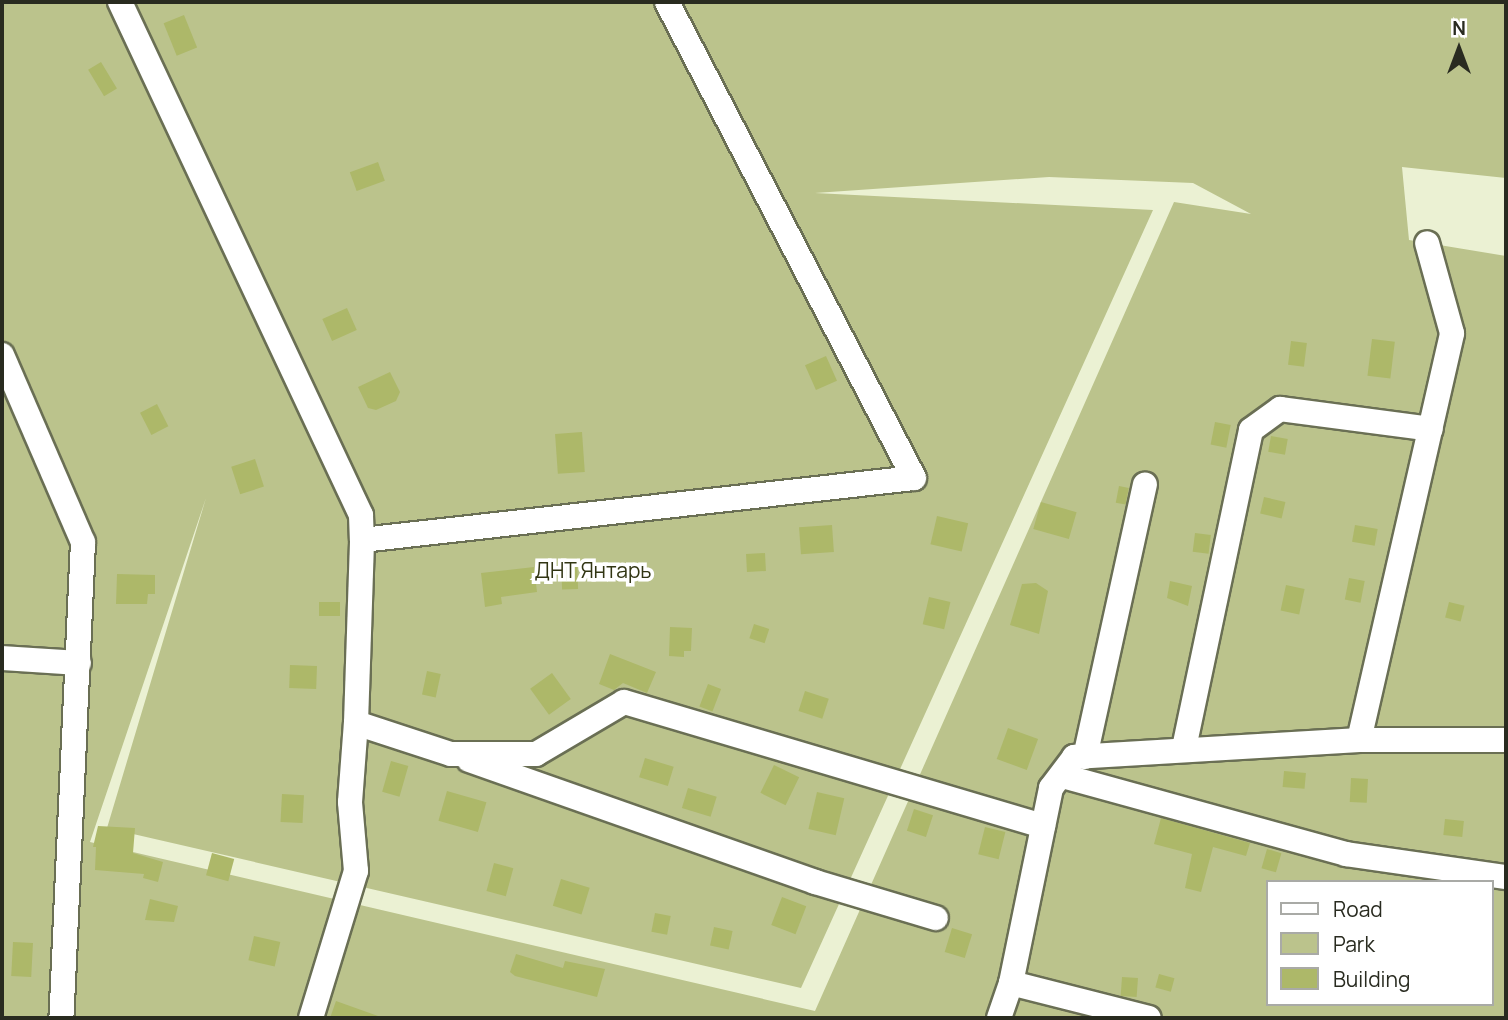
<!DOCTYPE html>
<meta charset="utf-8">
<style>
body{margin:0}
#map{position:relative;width:1508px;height:1020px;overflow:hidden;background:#ebf1d3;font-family:Manrope,sans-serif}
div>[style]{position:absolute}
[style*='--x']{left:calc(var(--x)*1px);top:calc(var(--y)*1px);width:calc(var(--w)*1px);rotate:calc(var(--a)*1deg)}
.green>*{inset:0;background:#bbc38c}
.building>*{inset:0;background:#adb869;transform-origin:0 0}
.roads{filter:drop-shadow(2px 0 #6a6f54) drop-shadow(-2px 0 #6a6f54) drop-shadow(0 2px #6a6f54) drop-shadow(0 -2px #6a6f54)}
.minor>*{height:24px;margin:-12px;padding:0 12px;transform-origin:12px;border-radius:12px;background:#fff}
span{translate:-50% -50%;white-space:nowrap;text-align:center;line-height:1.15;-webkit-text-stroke:7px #fff;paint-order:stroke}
.park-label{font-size:21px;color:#313513}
.frame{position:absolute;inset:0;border:4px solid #292b20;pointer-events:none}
.legend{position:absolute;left:1266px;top:880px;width:228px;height:126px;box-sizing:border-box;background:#fff;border:2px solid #a9aaa6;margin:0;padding:9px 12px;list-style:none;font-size:21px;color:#292b20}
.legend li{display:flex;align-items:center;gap:14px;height:35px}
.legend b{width:35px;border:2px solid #a9aaa6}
.north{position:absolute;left:1424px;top:14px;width:70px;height:70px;-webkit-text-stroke:5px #fff;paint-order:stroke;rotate:0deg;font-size:19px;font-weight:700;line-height:28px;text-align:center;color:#292b20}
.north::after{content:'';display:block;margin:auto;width:24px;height:32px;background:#292b20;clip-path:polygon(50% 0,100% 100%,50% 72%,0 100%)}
</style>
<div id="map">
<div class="green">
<i style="clip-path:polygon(evenodd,2px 2px,1506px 2px,1506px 178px,1402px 167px,1409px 240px,1506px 256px,1506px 1018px,2px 1018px,2px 2px,1049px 177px,1193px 183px,1251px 214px,1174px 202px,815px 1011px,90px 842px,206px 498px,107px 828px,801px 988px,1153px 210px,815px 193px,1049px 177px,2px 2px,1268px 882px,1492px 882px,1492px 1004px,1268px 1004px,1268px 882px)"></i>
</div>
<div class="building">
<i style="left:184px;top:15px;width:35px;height:22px;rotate:68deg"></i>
<i style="left:101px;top:62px;width:31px;height:15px;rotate:59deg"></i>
<i style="left:378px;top:162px;width:20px;height:30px;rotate:70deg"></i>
<i style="left:347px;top:308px;width:24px;height:27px;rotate:66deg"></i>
<i style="left:1372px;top:339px;width:23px;height:37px;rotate:7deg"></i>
<i style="left:1291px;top:341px;width:16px;height:24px;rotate:7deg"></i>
<i style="left:826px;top:356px;width:27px;height:23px;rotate:66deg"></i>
<i style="clip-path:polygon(390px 372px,400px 392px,396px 401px,376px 410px,368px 408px,358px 387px)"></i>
<i style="left:157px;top:404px;width:25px;height:19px;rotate:63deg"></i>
<i style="left:1215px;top:422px;width:16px;height:23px;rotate:11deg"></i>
<i style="left:582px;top:432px;width:40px;height:27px;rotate:86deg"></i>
<i style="left:1271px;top:436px;width:17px;height:16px;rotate:10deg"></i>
<i style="left:255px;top:459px;width:29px;height:25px;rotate:72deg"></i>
<i style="left:1119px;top:486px;width:10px;height:17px;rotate:11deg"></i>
<i style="left:1264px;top:497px;width:22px;height:17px;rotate:13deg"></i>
<i style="left:1041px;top:502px;width:37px;height:28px;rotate:16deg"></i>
<i style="left:937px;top:516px;width:32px;height:29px;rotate:13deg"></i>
<i style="left:832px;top:525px;width:27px;height:33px;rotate:86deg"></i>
<i style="left:1355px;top:525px;width:23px;height:17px;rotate:10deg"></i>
<i style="left:1195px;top:533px;width:16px;height:19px;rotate:7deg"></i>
<i style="left:765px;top:553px;width:18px;height:19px;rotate:87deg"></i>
<i style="left:577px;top:558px;width:31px;height:16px;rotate:88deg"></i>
<i style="clip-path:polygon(534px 567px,537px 592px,501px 597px,502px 604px,485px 607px,481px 573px)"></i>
<i style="clip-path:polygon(117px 574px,155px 575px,155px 594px,148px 594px,147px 604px,116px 604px)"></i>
<i style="left:1349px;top:578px;width:16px;height:22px;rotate:11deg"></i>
<i style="clip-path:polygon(1170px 581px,1192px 586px,1188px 606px,1167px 598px)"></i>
<i style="clip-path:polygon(1036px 583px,1048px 591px,1039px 634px,1010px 625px,1022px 584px)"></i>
<i style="left:1286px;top:585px;width:19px;height:26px;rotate:12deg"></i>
<i style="left:929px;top:597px;width:22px;height:28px;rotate:13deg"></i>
<i style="left:340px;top:602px;width:14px;height:21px;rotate:90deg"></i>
<i style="left:1449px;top:602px;width:16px;height:16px;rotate:14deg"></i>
<i style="left:754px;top:624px;width:16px;height:15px;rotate:18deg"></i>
<i style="clip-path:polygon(670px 627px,692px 628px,691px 651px,684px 651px,684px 657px,669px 656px)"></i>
<i style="clip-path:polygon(610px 654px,656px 672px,647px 693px,623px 683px,614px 690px,599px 684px)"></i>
<i style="left:290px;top:665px;width:27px;height:23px;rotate:2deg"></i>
<i style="left:427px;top:671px;width:14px;height:24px;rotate:12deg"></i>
<i style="left:552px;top:673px;width:32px;height:27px;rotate:54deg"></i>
<i style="left:708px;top:684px;width:14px;height:24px;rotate:21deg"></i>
<i style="left:805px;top:691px;width:25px;height:21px;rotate:18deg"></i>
<i style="left:1008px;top:728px;width:32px;height:33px;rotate:20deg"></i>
<i style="left:645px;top:758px;width:30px;height:20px;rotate:17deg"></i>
<i style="left:391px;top:761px;width:18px;height:32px;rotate:16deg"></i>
<i style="left:774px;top:765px;width:28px;height:31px;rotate:26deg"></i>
<i style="left:1284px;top:771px;width:22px;height:16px;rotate:5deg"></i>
<i style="left:1351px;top:778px;width:17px;height:24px;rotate:3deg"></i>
<i style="left:688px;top:788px;width:30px;height:21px;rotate:17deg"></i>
<i style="left:447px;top:791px;width:41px;height:31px;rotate:16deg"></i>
<i style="left:817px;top:792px;width:28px;height:38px;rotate:13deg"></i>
<i style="left:282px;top:794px;width:22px;height:28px;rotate:3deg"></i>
<i style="left:914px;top:809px;width:20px;height:23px;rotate:18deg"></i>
<i style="clip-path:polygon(1161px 818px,1250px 843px,1246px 856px,1213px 847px,1201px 892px,1185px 888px,1192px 854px,1154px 844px)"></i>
<i style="left:1445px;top:819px;width:19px;height:16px;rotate:6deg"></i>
<i style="clip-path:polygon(98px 826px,135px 828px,133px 853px,163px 862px,158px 882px,143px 878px,144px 874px,95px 870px,96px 847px,93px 847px)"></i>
<i style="left:985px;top:827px;width:21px;height:28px;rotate:14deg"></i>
<i style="left:1267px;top:849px;width:15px;height:20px;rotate:16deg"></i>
<i style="left:212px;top:853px;width:23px;height:23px;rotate:15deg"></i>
<i style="left:494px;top:863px;width:20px;height:29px;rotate:15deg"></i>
<i style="left:561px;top:879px;width:30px;height:28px;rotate:17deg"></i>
<i style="left:782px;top:897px;width:26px;height:30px;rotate:21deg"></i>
<i style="clip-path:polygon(150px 899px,178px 906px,174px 922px,145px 920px)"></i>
<i style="left:655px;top:913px;width:16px;height:19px;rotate:11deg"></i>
<i style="left:714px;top:927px;width:19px;height:19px;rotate:12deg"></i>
<i style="left:952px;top:928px;width:21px;height:25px;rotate:17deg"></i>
<i style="left:254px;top:936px;width:27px;height:25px;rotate:13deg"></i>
<i style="left:13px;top:942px;width:20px;height:34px;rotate:3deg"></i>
<i style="clip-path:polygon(516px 954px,563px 968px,565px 961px,605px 969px,597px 997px,515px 976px,510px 972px)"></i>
<i style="left:1159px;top:974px;width:16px;height:14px;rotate:15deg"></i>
<i style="left:1122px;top:977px;width:16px;height:19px;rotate:4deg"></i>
<i style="clip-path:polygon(336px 1001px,378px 1016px,378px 1018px,330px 1018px)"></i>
</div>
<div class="roads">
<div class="minor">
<i style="--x:120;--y:2;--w:567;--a:64.84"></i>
<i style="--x:361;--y:515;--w:25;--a:88"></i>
<i style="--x:2;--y:355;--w:204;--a:66.6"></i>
<i style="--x:83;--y:542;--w:477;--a:92.6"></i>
<i style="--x:2;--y:658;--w:77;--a:3.7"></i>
<i style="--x:356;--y:723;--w:183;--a:-88.1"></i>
<i style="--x:362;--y:540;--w:555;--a:-6.41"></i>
<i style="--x:914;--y:478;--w:536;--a:-117.43"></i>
<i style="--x:1359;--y:740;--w:417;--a:-77.1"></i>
<i style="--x:1452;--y:333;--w:93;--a:-105.5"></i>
<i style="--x:1184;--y:748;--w:325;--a:-78.1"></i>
<i style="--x:1251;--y:430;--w:36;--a:-36"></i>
<i style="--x:1280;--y:409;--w:152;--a:7.5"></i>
<i style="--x:1085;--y:757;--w:279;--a:-77.6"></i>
<i style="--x:469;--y:760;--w:367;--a:19.4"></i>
<i style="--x:815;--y:882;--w:126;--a:16.6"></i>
<i style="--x:1063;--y:776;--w:294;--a:15.4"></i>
<i style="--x:1346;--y:854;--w:162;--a:8.2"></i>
<i style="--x:1011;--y:983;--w:142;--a:14.2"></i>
<i style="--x:311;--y:1018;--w:154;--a:-73"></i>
<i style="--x:356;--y:871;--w:69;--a:-95"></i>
<i style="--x:350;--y:802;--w:79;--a:-85.7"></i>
<i style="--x:356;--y:723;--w:100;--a:18.1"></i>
<i style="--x:451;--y:754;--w:85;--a:0"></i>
<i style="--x:536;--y:754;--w:102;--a:-30.6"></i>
<i style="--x:624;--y:702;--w:437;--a:16.5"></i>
<i style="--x:999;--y:1018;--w:37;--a:-71"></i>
<i style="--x:1011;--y:983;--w:199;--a:-78.4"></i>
<i style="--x:1051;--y:788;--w:39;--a:-53"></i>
<i style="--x:1074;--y:757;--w:286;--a:-3.4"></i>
<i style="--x:1359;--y:740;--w:147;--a:0"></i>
</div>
</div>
<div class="park-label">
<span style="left:593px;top:570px">ДНТ Янтарь</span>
</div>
<div class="frame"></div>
<ul class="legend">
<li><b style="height:9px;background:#fff"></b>Road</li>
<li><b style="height:19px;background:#bbc38c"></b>Park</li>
<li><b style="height:19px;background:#adb869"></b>Building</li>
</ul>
<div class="north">N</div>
</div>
